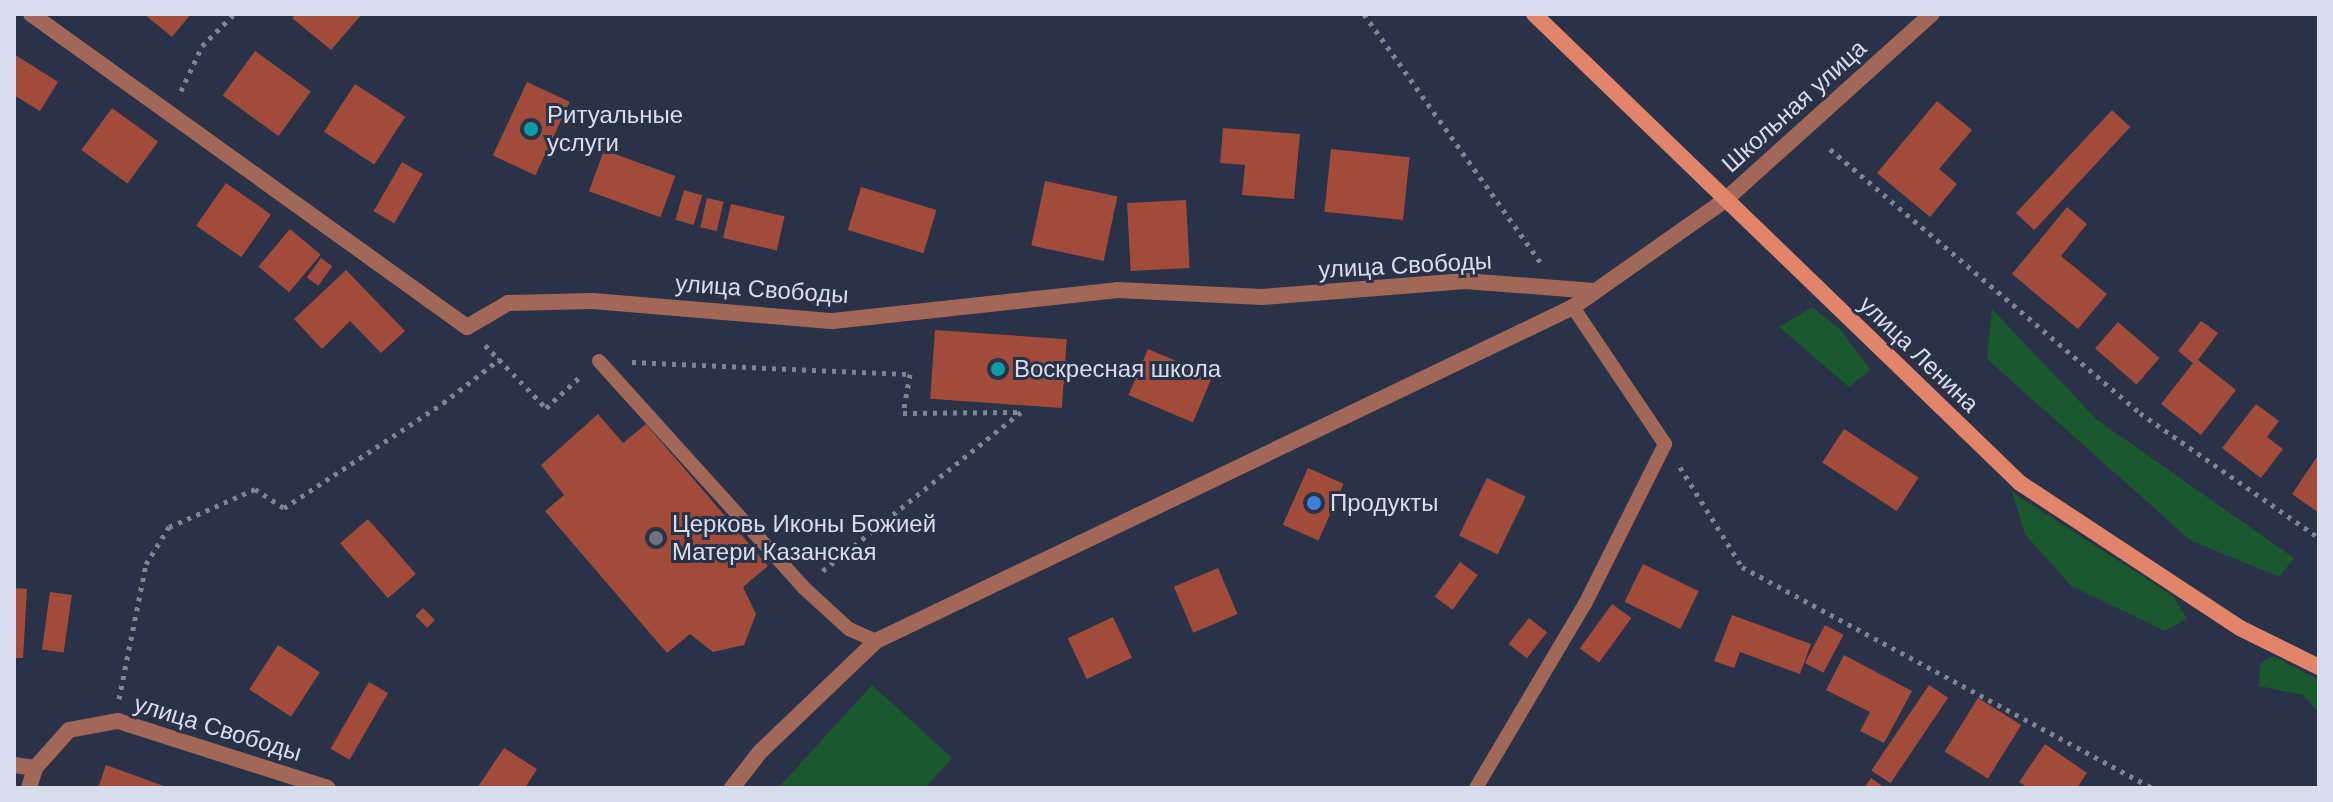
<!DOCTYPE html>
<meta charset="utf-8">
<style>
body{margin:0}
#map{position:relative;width:2333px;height:802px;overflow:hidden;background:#2a3248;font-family:Helvetica,sans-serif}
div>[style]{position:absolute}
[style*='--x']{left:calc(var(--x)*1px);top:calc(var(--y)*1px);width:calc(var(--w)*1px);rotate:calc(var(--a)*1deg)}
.green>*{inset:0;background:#1b582d}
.building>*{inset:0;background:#a14c3b;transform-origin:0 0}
.path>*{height:5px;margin-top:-2.5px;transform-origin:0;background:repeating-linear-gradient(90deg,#7d8496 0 4px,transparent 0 10px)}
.lane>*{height:14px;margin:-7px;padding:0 7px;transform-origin:7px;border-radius:7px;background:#a26857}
.street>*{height:16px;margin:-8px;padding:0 8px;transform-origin:8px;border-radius:8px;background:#a26857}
.secondary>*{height:16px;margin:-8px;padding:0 8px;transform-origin:8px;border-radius:8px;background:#e0846a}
.dots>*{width:22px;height:22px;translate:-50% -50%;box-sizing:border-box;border:4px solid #2a3248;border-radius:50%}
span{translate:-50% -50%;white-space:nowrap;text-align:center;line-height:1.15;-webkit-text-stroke:6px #2a3248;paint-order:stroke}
.street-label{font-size:24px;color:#d7ddeb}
.poi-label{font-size:24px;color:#d7ddeb}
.left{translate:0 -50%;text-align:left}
.frame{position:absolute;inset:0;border:16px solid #d7ddeb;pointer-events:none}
</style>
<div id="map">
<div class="green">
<i style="clip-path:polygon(1812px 307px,1841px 330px,1870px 370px,1849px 387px,1779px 327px)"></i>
<i style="clip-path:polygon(1992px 309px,2096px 419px,2294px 558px,2279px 577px,2190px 540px,1987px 359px)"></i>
<i style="clip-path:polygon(2012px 492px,2173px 596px,2187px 619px,2165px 631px,2071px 586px,2025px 534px)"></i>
<i style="clip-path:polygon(2273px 656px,2319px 680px,2319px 713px,2303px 695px,2259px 686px,2260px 664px)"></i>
<i style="clip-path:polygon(872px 685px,952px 758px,925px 788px,778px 788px)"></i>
</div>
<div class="building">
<i style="clip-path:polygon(144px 14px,191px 14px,172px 37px)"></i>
<i style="clip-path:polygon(296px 14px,362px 14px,331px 50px,292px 18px)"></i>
<i style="left:255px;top:51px;width:69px;height:55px;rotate:36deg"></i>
<i style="clip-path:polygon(14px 54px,58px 82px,40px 111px,14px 95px)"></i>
<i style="left:527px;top:82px;width:47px;height:81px;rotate:25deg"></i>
<i style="left:355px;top:84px;width:60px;height:57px;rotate:33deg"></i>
<i style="clip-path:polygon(1937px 101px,1972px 130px,1939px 169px,1957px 184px,1930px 217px,1877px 173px)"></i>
<i style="left:112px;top:108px;width:57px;height:52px;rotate:36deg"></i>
<i style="left:2112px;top:110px;width:25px;height:141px;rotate:43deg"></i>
<i style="clip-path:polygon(1223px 128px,1300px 134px,1294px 199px,1242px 195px,1245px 165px,1220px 163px)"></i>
<i style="left:1331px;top:149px;width:79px;height:63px;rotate:6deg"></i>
<i style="left:604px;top:150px;width:76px;height:44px;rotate:20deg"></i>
<i style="left:402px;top:162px;width:24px;height:57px;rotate:30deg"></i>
<i style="left:1045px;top:181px;width:74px;height:66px;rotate:12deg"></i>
<i style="left:226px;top:183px;width:55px;height:52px;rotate:35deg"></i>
<i style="left:861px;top:187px;width:79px;height:45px;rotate:17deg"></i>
<i style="left:684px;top:190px;width:19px;height:31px;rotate:16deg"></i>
<i style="left:707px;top:198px;width:17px;height:30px;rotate:13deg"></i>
<i style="left:1186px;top:200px;width:68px;height:59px;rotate:87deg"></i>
<i style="left:731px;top:204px;width:55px;height:35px;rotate:13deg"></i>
<i style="clip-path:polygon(2067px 207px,2087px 224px,2061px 256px,2107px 294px,2078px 329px,2012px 274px)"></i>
<i style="left:290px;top:229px;width:40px;height:49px;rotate:40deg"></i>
<i style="left:321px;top:258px;width:14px;height:24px;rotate:36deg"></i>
<i style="clip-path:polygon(346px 270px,405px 331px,381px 353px,350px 321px,322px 349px,294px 319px)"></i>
<i style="clip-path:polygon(2201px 321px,2218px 333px,2198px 360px,2236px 390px,2201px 435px,2161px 404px,2193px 363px,2178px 351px)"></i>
<i style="left:2118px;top:322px;width:55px;height:35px;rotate:41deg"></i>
<i style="left:935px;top:330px;width:132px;height:69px;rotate:4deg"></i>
<i style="left:1148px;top:349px;width:70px;height:50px;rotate:23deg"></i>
<i style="clip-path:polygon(2256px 404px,2279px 421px,2267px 437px,2283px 449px,2261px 478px,2222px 448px)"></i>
<i style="clip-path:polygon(598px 414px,623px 443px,646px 424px,768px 566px,743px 587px,756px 614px,744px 645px,713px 652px,690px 634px,667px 653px,545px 511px,564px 495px,541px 465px)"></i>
<i style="left:1844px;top:429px;width:89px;height:40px;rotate:33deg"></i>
<i style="clip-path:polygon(2319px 454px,2319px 513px,2292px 494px)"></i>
<i style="left:1308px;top:468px;width:39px;height:62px;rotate:24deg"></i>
<i style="left:1487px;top:478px;width:43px;height:64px;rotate:26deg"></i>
<i style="left:368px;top:519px;width:73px;height:37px;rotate:49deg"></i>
<i style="left:1460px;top:562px;width:22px;height:43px;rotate:36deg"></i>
<i style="left:1643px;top:564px;width:62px;height:42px;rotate:26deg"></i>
<i style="left:1218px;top:568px;width:50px;height:48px;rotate:67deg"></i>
<i style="clip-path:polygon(14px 588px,27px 589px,23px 658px,14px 658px)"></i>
<i style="left:50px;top:592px;width:22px;height:58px;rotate:8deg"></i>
<i style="left:1612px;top:604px;width:24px;height:55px;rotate:36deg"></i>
<i style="left:423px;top:608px;width:17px;height:11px;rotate:45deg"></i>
<i style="clip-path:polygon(1732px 615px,1811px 644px,1800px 674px,1740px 652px,1734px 668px,1714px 661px)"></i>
<i style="left:1113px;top:617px;width:45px;height:50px;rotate:65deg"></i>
<i style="left:1529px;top:618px;width:23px;height:33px;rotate:38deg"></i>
<i style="left:1825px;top:625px;width:21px;height:43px;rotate:28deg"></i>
<i style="left:278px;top:645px;width:50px;height:53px;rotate:33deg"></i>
<i style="clip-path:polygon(1844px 655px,1912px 691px,1884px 743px,1860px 731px,1870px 712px,1826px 690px)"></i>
<i style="left:369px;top:682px;width:22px;height:77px;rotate:30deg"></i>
<i style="left:1929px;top:685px;width:23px;height:103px;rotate:34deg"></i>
<i style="left:1978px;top:698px;width:51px;height:63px;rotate:32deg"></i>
<i style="clip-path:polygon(2045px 744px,2087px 773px,2077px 788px,2028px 788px,2019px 782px)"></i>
<i style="clip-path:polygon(504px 748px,537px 769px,525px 788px,477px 788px)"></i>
<i style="clip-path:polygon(106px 765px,169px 788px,98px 788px)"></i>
<i style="clip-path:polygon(1871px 778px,1885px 788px,1864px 788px)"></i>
</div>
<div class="path">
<i style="--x:1364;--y:14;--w:305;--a:54.6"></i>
<i style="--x:181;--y:91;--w:50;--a:-65"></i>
<i style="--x:202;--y:46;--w:45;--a:-45"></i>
<i style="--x:1830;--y:149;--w:407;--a:40.4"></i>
<i style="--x:2140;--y:413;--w:218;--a:34.9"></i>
<i style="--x:485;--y:345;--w:88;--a:45.9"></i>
<i style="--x:546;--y:408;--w:50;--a:-42.6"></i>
<i style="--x:632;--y:362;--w:278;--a:2.5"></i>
<i style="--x:910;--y:374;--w:40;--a:100"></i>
<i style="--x:903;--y:413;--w:118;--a:-0.5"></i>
<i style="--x:1021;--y:412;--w:258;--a:141.3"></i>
<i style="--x:1680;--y:467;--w:118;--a:58.2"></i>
<i style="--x:1742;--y:567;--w:466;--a:28.3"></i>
<i style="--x:119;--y:699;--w:138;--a:-78.7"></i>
<i style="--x:146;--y:564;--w:44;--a:-58.1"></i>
<i style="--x:169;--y:527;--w:94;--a:-23.8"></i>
<i style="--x:255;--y:489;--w:35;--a:33"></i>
<i style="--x:284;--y:508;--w:191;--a:-33.4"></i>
<i style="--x:443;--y:403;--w:72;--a:-37.7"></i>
</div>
<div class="lane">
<i style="--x:599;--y:361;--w:304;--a:47.9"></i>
<i style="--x:803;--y:587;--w:62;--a:42.4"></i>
<i style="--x:849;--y:629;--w:30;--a:24"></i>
<i style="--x:1476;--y:788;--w:214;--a:-59.4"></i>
<i style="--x:1585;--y:604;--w:179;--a:-63.4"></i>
<i style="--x:1665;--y:444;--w:165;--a:-123.9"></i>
</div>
<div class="street">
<i style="--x:31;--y:14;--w:537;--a:35.67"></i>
<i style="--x:467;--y:327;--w:48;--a:-30.3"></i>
<i style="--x:508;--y:303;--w:85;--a:-1.3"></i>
<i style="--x:593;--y:301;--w:241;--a:4.8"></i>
<i style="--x:833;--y:321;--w:286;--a:-6.2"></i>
<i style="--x:1117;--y:290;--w:145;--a:2.8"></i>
<i style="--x:1262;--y:297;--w:204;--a:-4.5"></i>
<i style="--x:1465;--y:281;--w:130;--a:4.4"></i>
<i style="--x:14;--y:765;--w:21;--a:8"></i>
<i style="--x:35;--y:768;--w:51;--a:-48.2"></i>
<i style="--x:69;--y:730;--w:50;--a:-10.4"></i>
<i style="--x:118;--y:721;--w:220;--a:17.7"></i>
<i style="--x:29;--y:788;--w:21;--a:-73"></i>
<i style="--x:732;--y:788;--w:46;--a:-52.1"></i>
<i style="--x:760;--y:752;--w:161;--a:-43.7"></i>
<i style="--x:876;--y:641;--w:773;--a:-25.6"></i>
<i style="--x:1573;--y:307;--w:184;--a:-35.1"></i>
<i style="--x:1724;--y:201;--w:280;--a:-42"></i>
</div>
<div class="secondary">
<i style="--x:1534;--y:14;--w:675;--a:43.98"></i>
<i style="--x:2020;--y:483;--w:263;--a:33.4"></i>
<i style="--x:2240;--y:628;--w:88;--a:26.3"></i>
</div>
<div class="dots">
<i style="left:531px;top:129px;background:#0f9aa8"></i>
<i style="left:998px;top:369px;background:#0f9aa8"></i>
<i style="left:1314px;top:503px;background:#3f7fe0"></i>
<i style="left:656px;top:538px;background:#6b7280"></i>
</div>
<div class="street-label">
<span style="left:1794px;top:106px;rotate:-42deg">Школьная улица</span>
<span style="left:1405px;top:265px;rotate:-3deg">улица Свободы</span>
<span style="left:762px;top:289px;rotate:4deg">улица Свободы</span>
<span style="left:1919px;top:354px;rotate:44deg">улица Ленина</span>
<span style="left:218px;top:728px;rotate:17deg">улица Свободы</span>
</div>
<div class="poi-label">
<span class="left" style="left:547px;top:129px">Ритуальные<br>услуги</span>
<span class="left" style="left:1014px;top:369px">Воскресная школа</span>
<span class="left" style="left:1330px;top:503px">Продукты</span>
<span class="left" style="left:672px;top:538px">Церковь Иконы Божией<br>Матери Казанская</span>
</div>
<div class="frame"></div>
</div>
